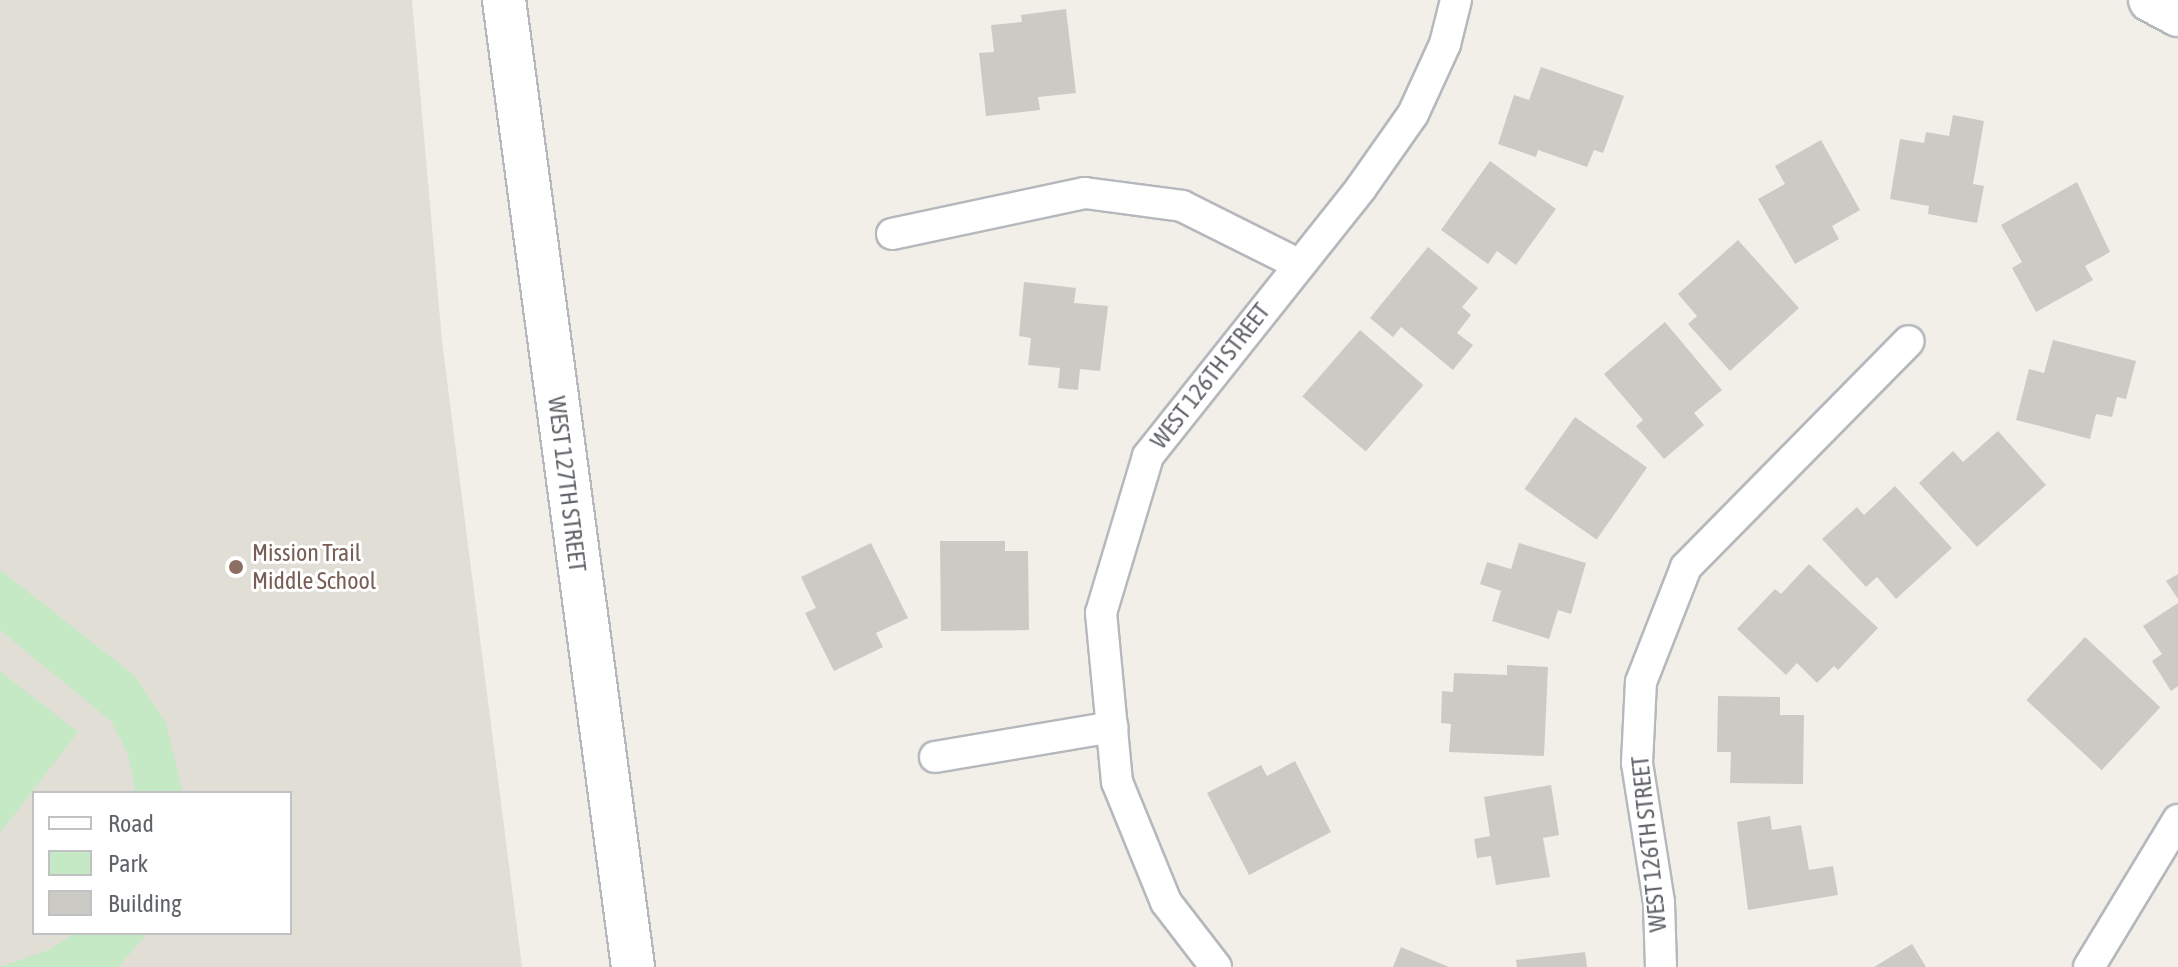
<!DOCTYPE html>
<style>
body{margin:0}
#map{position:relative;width:2178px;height:967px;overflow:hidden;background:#f1efe8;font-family:"Asap Condensed",sans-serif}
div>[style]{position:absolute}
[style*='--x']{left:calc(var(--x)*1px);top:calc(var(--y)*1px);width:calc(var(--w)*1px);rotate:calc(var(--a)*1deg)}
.education>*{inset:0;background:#e1ded6}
.green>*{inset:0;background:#c5e8c5}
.building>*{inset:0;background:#cccac5;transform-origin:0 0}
.roads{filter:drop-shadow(2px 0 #b5b8bc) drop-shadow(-2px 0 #b5b8bc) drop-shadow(0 2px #b5b8bc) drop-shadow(0 -2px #b5b8bc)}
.street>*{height:30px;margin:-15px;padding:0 15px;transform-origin:15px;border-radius:15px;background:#fff}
.secondary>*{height:42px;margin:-21px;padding:0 21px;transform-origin:21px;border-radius:21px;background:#fff}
.dots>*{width:22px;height:22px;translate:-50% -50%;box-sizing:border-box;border:4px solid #fff;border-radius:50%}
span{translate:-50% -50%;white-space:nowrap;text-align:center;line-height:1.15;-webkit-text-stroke:6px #fff;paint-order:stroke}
.street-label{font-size:24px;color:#5f6368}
.education-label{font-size:24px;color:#785e54}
.left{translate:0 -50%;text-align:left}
.legend{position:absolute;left:32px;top:791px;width:260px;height:144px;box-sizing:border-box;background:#fff;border:2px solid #bfc1c3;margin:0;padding:10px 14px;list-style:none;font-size:24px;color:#5f6368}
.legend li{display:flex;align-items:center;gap:16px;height:40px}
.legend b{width:40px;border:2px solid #bfc1c3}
</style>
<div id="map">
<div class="education">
<i style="clip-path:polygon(evenodd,0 0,412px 0,442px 341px,522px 967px,0 967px,0 0,34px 793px,290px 793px,290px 933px,34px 933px,34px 793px)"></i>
</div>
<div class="green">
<i style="clip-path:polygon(0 570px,134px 675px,166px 723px,183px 793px,136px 793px,128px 754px,111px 721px,0 630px)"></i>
<i style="clip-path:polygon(0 671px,78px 732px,0 833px)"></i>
<i style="clip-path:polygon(76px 933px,148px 933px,118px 967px,0 967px,46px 951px)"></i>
</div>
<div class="building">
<i style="clip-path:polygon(1066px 9px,1076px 93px,1038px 97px,1040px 110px,986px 116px,979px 53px,994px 52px,991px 25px,1022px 22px,1021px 15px)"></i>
<i style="clip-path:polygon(1541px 67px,1624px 96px,1603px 153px,1594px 150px,1587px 167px,1538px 150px,1536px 157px,1498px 144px,1514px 95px,1529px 100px)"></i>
<i style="clip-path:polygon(1953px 115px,1984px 121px,1973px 184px,1984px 186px,1977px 223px,1928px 214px,1929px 206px,1890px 199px,1900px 139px,1924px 143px,1926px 132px,1949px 136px)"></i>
<i style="clip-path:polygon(1821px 140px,1860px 210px,1832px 226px,1839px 239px,1795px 264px,1758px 199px,1785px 184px,1775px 166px)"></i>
<i style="clip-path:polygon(1490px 161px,1556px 209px,1516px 265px,1497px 251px,1488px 264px,1441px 230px)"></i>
<i style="clip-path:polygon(2077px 182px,2110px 252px,2085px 266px,2093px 280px,2036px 312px,2012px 268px,2022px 262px,2001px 225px)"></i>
<i style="clip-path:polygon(1738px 240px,1799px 308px,1730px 371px,1688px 324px,1697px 316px,1678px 294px)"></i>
<i style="clip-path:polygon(1428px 247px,1478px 288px,1462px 307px,1471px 315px,1457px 333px,1473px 345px,1453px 370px,1401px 327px,1393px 337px,1370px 318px)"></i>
<i style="clip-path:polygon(1024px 282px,1076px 288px,1074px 303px,1108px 306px,1100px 371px,1080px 369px,1078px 390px,1058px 388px,1060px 368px,1028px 365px,1031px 338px,1019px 336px)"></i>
<i style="clip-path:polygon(1665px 322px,1722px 390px,1694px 413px,1704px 425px,1664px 459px,1636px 426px,1643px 420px,1604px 374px)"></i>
<i style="left:1360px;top:330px;width:84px;height:88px;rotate:41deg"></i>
<i style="clip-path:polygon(2053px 340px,2136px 361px,2126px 399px,2117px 397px,2112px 417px,2096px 414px,2090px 439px,2016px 420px,2029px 369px,2044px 373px)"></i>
<i style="left:1575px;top:417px;width:88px;height:88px;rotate:35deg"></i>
<i style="clip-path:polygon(1998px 431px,2046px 485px,1977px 547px,1919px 483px,1953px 451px,1963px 462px)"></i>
<i style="clip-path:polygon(1895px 486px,1952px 548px,1896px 599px,1877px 577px,1866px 587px,1822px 539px,1857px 507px,1864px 515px)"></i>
<i style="clip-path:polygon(940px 541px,1005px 541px,1005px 551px,1028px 551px,1029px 630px,941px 631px)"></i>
<i style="clip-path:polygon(871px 543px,908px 618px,876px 633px,883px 647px,834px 671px,805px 613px,816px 608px,801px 577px)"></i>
<i style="clip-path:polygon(1519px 543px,1586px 563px,1571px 614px,1558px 610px,1549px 639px,1492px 621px,1501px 591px,1480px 584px,1487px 562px,1511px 569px)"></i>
<i style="clip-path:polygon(1809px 564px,1878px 628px,1838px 670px,1834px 666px,1817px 683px,1797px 663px,1786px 675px,1737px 629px,1775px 589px,1781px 594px)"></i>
<i style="clip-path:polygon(2178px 574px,2178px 599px,2166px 581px)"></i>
<i style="clip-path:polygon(2178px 603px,2178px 686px,2171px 691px,2152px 661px,2162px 654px,2143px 626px)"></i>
<i style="left:2085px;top:637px;width:103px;height:86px;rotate:43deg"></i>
<i style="clip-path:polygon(1507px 665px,1548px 667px,1544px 756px,1449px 752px,1451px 724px,1441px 723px,1442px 691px,1453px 692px,1454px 673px,1507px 675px)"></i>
<i style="clip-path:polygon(1718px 696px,1780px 697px,1780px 715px,1804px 715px,1803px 784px,1730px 783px,1731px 752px,1717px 752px)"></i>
<i style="clip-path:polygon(1295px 761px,1331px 832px,1249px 875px,1207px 793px,1261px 765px,1267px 776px)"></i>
<i style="clip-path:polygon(1551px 785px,1559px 835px,1543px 838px,1550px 877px,1496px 885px,1491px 856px,1477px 858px,1474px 839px,1490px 836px,1484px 797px)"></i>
<i style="clip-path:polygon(1770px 816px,1772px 830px,1801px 825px,1809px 870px,1833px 866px,1838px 895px,1748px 910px,1737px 822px)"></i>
<i style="clip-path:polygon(1912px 944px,1926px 967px,1874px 967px)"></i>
<i style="clip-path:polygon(1401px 947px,1449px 967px,1393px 967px)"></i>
<i style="clip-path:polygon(1585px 952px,1587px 967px,1517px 967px,1516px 960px)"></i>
</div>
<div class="roads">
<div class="street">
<i style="--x:892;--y:234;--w:197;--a:-12"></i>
<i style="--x:1085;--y:193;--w:98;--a:7.6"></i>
<i style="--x:1182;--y:206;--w:130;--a:26.6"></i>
<i style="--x:935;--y:757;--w:180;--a:-9.6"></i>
<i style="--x:1216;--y:967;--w:82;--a:-127.6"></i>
<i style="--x:1166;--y:902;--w:130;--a:-112.2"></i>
<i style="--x:1117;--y:782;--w:170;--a:-95.4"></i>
<i style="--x:1101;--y:613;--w:164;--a:-73.3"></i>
<i style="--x:1148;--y:456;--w:342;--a:-51.5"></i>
<i style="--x:1361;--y:188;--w:90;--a:-54.9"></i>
<i style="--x:1413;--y:114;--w:77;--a:-65.4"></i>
<i style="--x:1445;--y:44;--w:45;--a:-76"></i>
<i style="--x:1661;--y:967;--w:65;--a:-91.8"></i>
<i style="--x:1659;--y:902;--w:141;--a:-99"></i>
<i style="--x:1637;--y:763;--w:81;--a:-87.2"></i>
<i style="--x:1641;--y:682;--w:123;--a:-68.6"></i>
<i style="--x:1686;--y:567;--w:317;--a:-45.4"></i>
<i style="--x:2089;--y:967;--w:172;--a:-58.8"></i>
</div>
<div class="secondary">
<i style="--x:504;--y:0;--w:976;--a:82.4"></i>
<i style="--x:2150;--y:0;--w:32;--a:28"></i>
</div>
</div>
<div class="dots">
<i style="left:236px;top:567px;background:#8d6e63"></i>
</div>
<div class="street-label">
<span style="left:1210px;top:376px;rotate:-52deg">WEST 126TH STREET</span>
<span style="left:567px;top:484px;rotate:83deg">WEST 127TH STREET</span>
<span style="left:1649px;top:844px;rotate:-96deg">WEST 126TH STREET</span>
</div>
<div class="education-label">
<span class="left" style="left:252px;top:567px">Mission Trail<br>Middle School</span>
</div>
<ul class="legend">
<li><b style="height:10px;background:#fff"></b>Road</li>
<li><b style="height:22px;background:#c5e8c5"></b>Park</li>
<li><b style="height:22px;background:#cccac5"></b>Building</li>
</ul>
</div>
